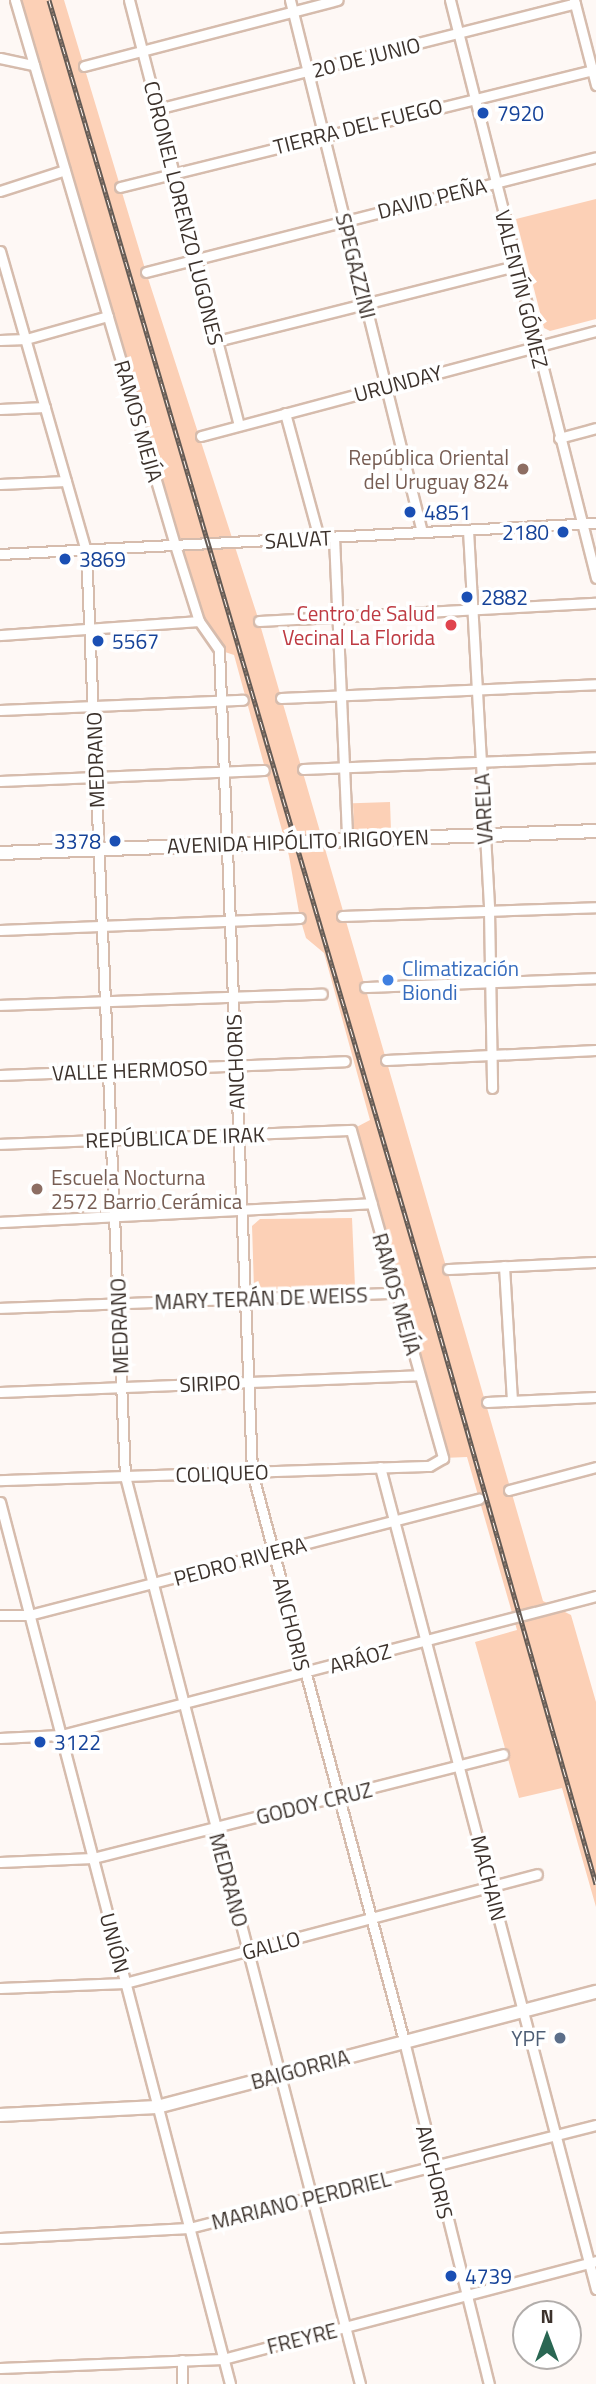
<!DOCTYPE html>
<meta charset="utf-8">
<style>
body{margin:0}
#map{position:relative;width:596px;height:2384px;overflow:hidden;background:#fef8f5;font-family:"Titillium Web",sans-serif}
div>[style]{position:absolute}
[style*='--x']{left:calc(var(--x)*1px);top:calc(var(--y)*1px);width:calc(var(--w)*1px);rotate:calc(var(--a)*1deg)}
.green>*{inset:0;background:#fcd0b6;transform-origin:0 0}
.roads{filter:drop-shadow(2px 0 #d6bcad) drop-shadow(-2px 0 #d6bcad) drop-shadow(0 2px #d6bcad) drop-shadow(0 -2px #d6bcad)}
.street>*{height:9px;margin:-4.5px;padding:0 4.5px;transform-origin:4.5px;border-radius:4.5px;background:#fff}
.secondary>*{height:12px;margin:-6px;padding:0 6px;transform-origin:6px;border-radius:6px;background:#fff}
.rail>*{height:5px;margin-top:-2.5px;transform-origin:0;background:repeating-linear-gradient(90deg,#fff 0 8px,#645b55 0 16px);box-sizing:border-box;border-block:2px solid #645b55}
.dots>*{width:19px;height:19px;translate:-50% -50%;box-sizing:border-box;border:4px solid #fff;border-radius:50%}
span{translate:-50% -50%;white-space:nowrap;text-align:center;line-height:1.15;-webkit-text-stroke:7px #fff;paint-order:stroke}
.street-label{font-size:21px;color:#3c322c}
.transit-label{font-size:21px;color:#164399}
.left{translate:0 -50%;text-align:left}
.right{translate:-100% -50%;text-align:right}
.education-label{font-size:21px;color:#785e54}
.health-label{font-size:21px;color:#be3a42}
.shop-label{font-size:21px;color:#366cbe}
.service-label{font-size:21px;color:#4e5e75}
.north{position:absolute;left:512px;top:2300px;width:70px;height:70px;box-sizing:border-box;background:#fff;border:2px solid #b1adab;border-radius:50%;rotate:0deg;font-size:19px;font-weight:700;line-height:28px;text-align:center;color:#3c322c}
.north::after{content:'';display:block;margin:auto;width:24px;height:32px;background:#2a6753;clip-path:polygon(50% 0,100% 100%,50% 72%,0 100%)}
</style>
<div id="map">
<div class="green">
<i style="clip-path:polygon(15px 0,64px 0,146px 272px,259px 621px,543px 1601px,571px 1615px,596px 1702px,596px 1907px,562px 1788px,519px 1798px,475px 1642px,517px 1630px,467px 1457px,443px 1458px,351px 1130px,370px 1120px,324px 953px,306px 938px,300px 918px,289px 856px,234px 655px,219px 650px,199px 621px)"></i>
<i style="clip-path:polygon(596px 199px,596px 319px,550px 331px,544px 328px,516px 219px)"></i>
<i style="left:390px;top:802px;width:27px;height:37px;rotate:88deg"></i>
<i style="clip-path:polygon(352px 1218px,355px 1287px,254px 1290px,252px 1226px,260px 1219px)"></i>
</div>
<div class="roads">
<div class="street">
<i style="--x:15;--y:0;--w:568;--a:73.64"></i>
<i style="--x:175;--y:545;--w:80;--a:72.5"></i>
<i style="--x:199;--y:621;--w:35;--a:55"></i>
<i style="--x:219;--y:650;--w:823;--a:87.7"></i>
<i style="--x:252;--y:1472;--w:589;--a:75.04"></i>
<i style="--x:404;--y:2041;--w:353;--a:76.1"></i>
<i style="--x:129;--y:0;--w:439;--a:75.5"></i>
<i style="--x:290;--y:0;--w:548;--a:76.07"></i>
<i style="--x:450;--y:0;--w:596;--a:75.82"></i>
<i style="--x:574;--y:0;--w:88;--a:75.5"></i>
<i style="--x:0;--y:58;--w:35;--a:12"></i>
<i style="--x:84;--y:66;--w:262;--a:-14.6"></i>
<i style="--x:157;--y:109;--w:431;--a:-14.2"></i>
<i style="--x:120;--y:187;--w:490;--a:-13.9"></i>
<i style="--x:0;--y:191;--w:68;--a:-17.9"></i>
<i style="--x:0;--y:251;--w:311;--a:74"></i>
<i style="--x:86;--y:550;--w:927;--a:87.59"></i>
<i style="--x:125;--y:1476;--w:938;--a:75.49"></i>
<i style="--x:146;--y:272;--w:464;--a:-14.3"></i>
<i style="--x:0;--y:340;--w:26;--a:-2"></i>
<i style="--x:26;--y:339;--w:85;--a:-15.7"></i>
<i style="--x:217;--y:341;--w:308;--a:-14.1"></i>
<i style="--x:0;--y:409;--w:45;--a:-2.5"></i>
<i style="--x:285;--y:413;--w:130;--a:74.8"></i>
<i style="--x:201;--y:436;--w:409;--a:-14.9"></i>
<i style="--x:559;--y:438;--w:38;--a:-15"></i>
<i style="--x:0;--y:484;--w:66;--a:-2.6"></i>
<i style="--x:468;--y:530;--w:381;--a:86.8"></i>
<i style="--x:489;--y:910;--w:178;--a:89"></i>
<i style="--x:334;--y:537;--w:302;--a:87.5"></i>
<i style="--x:0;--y:554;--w:597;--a:-2.98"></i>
<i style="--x:259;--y:621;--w:337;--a:-3.1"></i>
<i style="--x:0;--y:635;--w:199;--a:-4"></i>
<i style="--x:281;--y:698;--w:315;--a:-2.5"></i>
<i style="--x:0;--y:710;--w:243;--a:-2.4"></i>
<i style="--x:303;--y:769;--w:293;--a:-2.3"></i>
<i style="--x:0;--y:781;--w:264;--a:-2.4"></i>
<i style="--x:342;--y:916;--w:254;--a:-2"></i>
<i style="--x:0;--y:930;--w:300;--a:-2.3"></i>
<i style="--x:365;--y:987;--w:231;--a:-2.2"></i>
<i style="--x:0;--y:1005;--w:322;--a:-2"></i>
<i style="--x:386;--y:1060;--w:210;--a:-2.7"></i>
<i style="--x:0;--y:1075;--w:345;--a:-2.3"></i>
<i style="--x:0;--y:1144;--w:351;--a:-2.3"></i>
<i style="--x:351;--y:1130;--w:341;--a:74.3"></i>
<i style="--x:443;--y:1458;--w:16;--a:150"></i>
<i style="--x:429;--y:1466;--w:429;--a:178.1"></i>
<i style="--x:0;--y:1222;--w:372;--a:-2.9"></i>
<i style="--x:504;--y:1266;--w:135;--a:86.6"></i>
<i style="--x:448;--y:1269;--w:148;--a:-2.7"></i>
<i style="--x:0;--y:1308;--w:397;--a:-2.2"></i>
<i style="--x:0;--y:1392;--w:419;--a:-2.3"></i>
<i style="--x:487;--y:1402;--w:109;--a:-2.6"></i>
<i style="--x:380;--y:1467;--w:850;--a:75.28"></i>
<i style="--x:509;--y:1490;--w:90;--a:-14.8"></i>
<i style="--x:0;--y:1502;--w:911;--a:75.38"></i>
<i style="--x:0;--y:1615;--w:29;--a:0"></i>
<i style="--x:29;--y:1615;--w:465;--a:-14.5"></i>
<i style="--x:0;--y:1738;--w:61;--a:-2.8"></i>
<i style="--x:61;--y:1735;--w:553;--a:-14.56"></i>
<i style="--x:0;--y:1862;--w:93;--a:-2.5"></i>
<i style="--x:93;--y:1858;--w:423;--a:-14.2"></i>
<i style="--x:0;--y:1988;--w:125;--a:-2.3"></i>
<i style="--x:125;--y:1983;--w:426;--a:-14.8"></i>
<i style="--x:0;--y:2238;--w:189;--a:-3"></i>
<i style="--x:189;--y:2228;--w:420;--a:-14.2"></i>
<i style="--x:182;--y:2360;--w:24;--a:90"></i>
<i style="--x:0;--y:2368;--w:223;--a:-2.3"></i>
<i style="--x:223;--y:2359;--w:386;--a:-14.7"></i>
</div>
<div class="secondary">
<i style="--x:0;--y:853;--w:596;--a:-2.11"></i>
<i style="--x:0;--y:2115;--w:157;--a:-2.9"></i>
<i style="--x:157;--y:2107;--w:454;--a:-14.7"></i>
</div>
</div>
<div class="rail">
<i style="--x:49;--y:0;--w:1362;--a:73.67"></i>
<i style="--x:432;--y:1307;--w:600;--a:74.13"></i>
</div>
<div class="dots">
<i style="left:483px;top:113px;background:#1a4fb4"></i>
<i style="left:523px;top:469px;background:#8d6e63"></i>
<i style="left:410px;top:512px;background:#1a4fb4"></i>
<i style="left:563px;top:532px;background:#1a4fb4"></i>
<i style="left:65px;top:559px;background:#1a4fb4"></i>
<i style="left:467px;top:597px;background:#1a4fb4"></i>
<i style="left:451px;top:625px;background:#e0444e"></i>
<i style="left:98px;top:641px;background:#1a4fb4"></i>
<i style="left:115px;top:841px;background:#1a4fb4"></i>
<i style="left:388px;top:980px;background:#3f7fe0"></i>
<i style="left:37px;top:1189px;background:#8d6e63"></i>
<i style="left:40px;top:1742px;background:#1a4fb4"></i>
<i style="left:560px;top:2038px;background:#5c6f8a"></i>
<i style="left:451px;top:2276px;background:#1a4fb4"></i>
</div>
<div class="street-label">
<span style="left:366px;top:57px;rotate:-14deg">20 DE JUNIO</span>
<span style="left:358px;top:126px;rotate:-14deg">TIERRA DEL FUEGO</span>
<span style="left:432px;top:198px;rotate:-14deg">DAVID PEÑA</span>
<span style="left:184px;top:213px;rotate:76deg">CORONEL LORENZO LUGONES</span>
<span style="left:356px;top:266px;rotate:76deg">SPEGAZZINI</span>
<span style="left:522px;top:289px;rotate:76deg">VALENTÍN GÓMEZ</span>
<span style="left:398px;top:383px;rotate:-15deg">URUNDAY</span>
<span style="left:139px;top:421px;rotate:74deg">RAMOS MEJÍA</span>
<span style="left:298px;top:539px;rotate:-3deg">SALVAT</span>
<span style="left:95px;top:760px;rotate:-92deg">MEDRANO</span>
<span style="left:483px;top:809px;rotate:-93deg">VARELA</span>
<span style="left:298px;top:841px;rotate:-2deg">AVENIDA HIPÓLITO IRIGOYEN</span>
<span style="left:235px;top:1062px;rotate:-92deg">ANCHORIS</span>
<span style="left:130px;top:1070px;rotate:-2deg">VALLE HERMOSO</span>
<span style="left:175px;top:1137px;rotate:-2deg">REPÚBLICA DE IRAK</span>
<span style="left:397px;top:1294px;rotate:74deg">RAMOS MEJÍA</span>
<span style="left:261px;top:1298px;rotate:-2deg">MARY TERÁN DE WEISS</span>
<span style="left:119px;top:1326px;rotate:-92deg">MEDRANO</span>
<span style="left:210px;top:1383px;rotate:-2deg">SIRIPO</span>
<span style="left:222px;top:1473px;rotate:-2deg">COLIQUEO</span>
<span style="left:240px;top:1561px;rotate:-15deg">PEDRO RIVERA</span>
<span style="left:292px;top:1624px;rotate:76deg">ANCHORIS</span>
<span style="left:360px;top:1658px;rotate:-15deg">ARÁOZ</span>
<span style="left:314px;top:1803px;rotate:-14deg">GODOY CRUZ</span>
<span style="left:489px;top:1878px;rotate:76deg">MACHAIN</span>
<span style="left:229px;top:1880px;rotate:75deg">MEDRANO</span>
<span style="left:115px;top:1943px;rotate:75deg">UNIÓN</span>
<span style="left:271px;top:1945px;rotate:-15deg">GALLO</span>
<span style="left:300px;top:2069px;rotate:-15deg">BAIGORRIA</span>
<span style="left:435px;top:2172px;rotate:76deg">ANCHORIS</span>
<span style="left:301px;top:2200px;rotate:-14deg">MARIANO PERDRIEL</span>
<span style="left:302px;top:2338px;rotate:-14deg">FREYRE</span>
</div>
<div class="transit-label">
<span class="left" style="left:497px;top:113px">7920</span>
<span class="left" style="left:424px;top:512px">4851</span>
<span class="right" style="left:549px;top:532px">2180</span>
<span class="left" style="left:79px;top:559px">3869</span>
<span class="left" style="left:481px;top:597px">2882</span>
<span class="left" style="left:112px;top:641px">5567</span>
<span class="right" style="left:101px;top:841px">3378</span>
<span class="left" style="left:54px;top:1742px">3122</span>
<span class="left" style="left:465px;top:2276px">4739</span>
</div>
<div class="education-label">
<span class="right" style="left:509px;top:469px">República Oriental<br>del Uruguay 824</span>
<span class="left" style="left:51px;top:1189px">Escuela Nocturna<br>2572 Barrio Cerámica</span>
</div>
<div class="health-label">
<span class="right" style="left:435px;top:625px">Centro de Salud<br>Vecinal La Florida</span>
</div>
<div class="shop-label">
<span class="left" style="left:402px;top:980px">Climatización<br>Biondi</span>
</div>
<div class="service-label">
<span class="right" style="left:546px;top:2038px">YPF</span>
</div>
<div class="north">N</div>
</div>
